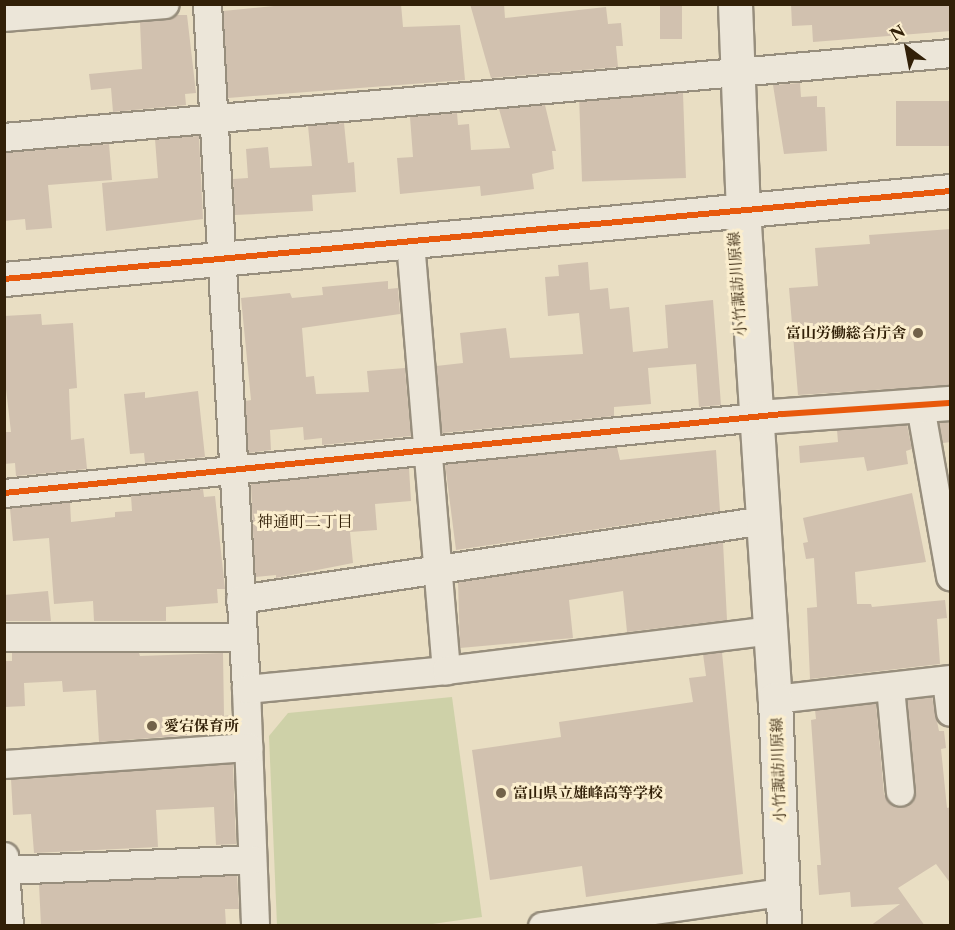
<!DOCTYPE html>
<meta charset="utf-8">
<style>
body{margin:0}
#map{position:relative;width:955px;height:930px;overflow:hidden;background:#e9dec3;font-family:"Libre Caslon Text","Noto Serif JP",serif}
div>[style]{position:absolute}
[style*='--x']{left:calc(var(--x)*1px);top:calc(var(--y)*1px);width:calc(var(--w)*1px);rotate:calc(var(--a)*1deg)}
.green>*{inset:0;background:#ced1a8}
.building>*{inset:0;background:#d1c1af;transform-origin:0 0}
.roads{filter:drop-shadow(2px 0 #978e7d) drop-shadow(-2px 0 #978e7d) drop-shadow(0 2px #978e7d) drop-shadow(0 -2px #978e7d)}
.street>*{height:27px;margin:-13.5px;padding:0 13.5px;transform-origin:13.5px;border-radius:13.5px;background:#ece6d9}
.secondary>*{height:33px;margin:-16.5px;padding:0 16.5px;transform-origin:16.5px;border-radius:16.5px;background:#ece6d9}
.cycleway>*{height:6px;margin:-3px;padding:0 3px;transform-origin:3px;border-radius:3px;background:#e8590c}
.dots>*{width:16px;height:16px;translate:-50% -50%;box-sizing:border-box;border:3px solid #fbeece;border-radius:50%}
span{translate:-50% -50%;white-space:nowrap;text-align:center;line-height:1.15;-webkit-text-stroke:6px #fbeece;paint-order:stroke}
.street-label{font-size:15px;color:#322008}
.poi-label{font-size:15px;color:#322008;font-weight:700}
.right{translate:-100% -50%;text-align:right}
.left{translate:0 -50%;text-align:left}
.neighbourhood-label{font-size:16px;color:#322008}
.frame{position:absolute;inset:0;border:6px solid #322008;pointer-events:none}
.north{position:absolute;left:877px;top:18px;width:60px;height:60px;-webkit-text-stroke:4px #fbeece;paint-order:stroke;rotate:328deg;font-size:16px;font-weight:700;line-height:24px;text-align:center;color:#322008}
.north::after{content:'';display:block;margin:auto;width:21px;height:27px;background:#322008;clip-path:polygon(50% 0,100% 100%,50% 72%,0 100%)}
</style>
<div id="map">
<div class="green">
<i style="clip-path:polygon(452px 697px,482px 917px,425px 925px,277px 925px,269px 736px,288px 713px)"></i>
</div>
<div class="building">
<i style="clip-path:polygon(294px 4px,401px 4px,403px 27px,460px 25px,465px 80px,228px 98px,223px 11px)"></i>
<i style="clip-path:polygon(470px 4px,504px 4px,505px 18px,606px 7px,608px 24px,621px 23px,623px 46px,616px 46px,618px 67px,491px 78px)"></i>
<i style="left:660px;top:4px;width:22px;height:35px"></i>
<i style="clip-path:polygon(791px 4px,951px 4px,951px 31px,813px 42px,812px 25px,792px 26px)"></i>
<i style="clip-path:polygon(174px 15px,187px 15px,196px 93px,185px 94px,186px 105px,113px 112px,111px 88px,91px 90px,89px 74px,142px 69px,140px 22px)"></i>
<i style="clip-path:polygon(800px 83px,801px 97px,817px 96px,817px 107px,825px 107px,827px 151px,784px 154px,773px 85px)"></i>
<i style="left:683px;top:93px;width:85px;height:104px;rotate:88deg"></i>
<i style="left:951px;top:101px;width:45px;height:55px;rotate:90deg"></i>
<i style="clip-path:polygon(545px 105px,556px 151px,552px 151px,554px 169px,532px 174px,534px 189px,481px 196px,480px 186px,400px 194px,397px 158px,413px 157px,410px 117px,457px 113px,458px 125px,469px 124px,471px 150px,510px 148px,499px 109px)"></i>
<i style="clip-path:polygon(344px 123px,348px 163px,354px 162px,356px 192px,312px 195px,313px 211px,235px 215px,233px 179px,248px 178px,246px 149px,268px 147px,270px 168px,312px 166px,308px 126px)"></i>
<i style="clip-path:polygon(199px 136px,203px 219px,106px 231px,102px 183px,158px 178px,155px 139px)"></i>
<i style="clip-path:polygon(109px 144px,112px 180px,48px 185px,52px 228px,26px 230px,25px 219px,4px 221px,4px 153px)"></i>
<i style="clip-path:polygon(951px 229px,951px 385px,798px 395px,789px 288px,818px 286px,815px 248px,870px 244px,869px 235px)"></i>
<i style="clip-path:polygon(588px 262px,590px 290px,608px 288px,610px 309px,629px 307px,633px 352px,668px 348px,665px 305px,713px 300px,721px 405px,699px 407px,696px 364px,648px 368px,651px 404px,614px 407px,614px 416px,442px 433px,436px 366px,463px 363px,460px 333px,506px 328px,510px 358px,583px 354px,579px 313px,548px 316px,545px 277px,559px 276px,558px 265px)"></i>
<i style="clip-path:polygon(388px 281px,388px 289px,398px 288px,400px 314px,302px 328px,306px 377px,314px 376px,316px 394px,369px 392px,367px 371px,405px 368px,411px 436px,322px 445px,322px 438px,304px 440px,303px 427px,270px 430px,271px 450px,248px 453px,245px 401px,251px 400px,241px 298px,290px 293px,292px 298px,323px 295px,322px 287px)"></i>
<i style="clip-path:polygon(41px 314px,42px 325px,73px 323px,77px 388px,69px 389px,71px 440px,84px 438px,87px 469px,16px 476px,15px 463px,4px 464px,4px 432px,11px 432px,4px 372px,4px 316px)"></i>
<i style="clip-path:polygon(198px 391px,205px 457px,145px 463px,144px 453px,130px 454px,124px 394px,145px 392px,145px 398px)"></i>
<i style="clip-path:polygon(951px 422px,951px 442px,943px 443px,939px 423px)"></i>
<i style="clip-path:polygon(907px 425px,912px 449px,906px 451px,908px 464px,867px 471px,864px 457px,800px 463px,799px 446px,838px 442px,837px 430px)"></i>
<i style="clip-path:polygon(617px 447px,620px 460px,716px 450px,720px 511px,456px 550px,445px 464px)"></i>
<i style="clip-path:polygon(409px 468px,411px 501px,375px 504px,377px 530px,350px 532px,353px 563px,276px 578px,276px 575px,255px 577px,251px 484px)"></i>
<i style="clip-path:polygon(203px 489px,204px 497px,215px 496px,225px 589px,217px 589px,218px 603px,166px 607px,166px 621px,94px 621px,93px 601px,54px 604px,49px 538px,13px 541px,10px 508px,70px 502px,71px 522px,115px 517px,115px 512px,132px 511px,131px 496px)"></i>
<i style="clip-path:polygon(912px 493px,926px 562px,855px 572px,857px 604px,871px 604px,872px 607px,945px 600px,947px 618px,937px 619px,940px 664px,810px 679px,807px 608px,817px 607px,814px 558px,806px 559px,803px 543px,808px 542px,803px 518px)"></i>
<i style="clip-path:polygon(723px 542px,727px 620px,627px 632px,623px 591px,569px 600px,573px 638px,460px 648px,458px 582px)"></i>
<i style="clip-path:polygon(48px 591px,51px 621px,4px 621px,4px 595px)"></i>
<i style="clip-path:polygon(722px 652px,743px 874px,586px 897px,582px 866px,490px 880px,472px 750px,561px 737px,559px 722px,693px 702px,689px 678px,706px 676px,703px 654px)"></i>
<i style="clip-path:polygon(12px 653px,139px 653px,140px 656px,223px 653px,224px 716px,231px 715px,232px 732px,99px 742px,96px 690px,63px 692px,62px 681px,24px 683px,25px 706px,5px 707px,4px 661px,12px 661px)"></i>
<i style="clip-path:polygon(932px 697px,939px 731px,944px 731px,946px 748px,941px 749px,947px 808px,951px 807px,951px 884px,936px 864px,898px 888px,925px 926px,870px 926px,900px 904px,851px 907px,850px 892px,819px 895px,817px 865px,821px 865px,811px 720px,816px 719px,815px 710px,876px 703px,884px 794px,893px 806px,902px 808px,910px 804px,916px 791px,907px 700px)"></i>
<i style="clip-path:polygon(233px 764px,236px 844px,216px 845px,214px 807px,156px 810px,158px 847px,34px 853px,31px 814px,13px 815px,11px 779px)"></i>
<i style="clip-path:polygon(237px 875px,239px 909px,225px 909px,226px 926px,41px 926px,39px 884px)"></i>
</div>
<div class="roads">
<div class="street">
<i style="--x:207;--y:4;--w:686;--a:86.74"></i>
<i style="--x:246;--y:689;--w:237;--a:87.8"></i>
<i style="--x:4;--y:17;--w:161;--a:-4.6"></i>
<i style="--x:4;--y:137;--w:950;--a:-5.07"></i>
<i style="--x:410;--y:242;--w:430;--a:85.2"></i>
<i style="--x:920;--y:406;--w:173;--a:80"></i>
<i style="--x:4;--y:493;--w:758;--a:-5.76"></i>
<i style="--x:240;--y:599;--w:530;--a:-8.57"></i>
<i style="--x:4;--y:637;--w:238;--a:0"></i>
<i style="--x:946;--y:680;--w:32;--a:83"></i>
<i style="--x:890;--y:687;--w:105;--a:84.6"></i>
<i style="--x:246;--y:689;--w:201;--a:-5.4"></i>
<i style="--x:446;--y:670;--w:327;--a:-7"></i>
<i style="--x:775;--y:699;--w:176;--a:-6.5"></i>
<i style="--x:4;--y:764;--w:245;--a:-4"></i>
<i style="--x:4;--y:856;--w:70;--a:85.9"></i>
<i style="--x:5;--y:870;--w:247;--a:-2.5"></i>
<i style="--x:542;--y:926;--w:242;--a:-8.1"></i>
</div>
<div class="secondary">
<i style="--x:735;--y:4;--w:205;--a:87.8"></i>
<i style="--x:743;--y:209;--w:491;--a:86.3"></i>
<i style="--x:775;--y:699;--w:227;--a:87.7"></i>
<i style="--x:4;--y:279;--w:950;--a:-5.31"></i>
<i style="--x:758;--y:417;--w:193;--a:-4.2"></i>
</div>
</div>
<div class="cycleway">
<i style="--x:4;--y:279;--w:950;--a:-5.31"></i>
<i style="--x:4;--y:493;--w:783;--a:-5.79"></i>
<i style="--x:783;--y:414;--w:167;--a:-3.8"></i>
</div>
<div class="dots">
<i style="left:918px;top:333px;background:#726249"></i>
<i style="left:152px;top:726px;background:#726249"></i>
<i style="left:501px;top:793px;background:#726249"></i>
</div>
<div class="street-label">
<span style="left:737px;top:284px;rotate:-94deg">小竹諏訪川原線</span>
<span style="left:778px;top:770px;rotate:-92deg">小竹諏訪川原線</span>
</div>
<div class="poi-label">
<span class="right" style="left:906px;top:333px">富山労働総合庁舎</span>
<span class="left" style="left:164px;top:726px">愛宕保育所</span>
<span class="left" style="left:513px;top:793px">富山県立雄峰高等学校</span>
</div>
<div class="neighbourhood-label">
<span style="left:305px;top:521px">神通町二丁目</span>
</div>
<div class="frame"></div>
<div class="north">N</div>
</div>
